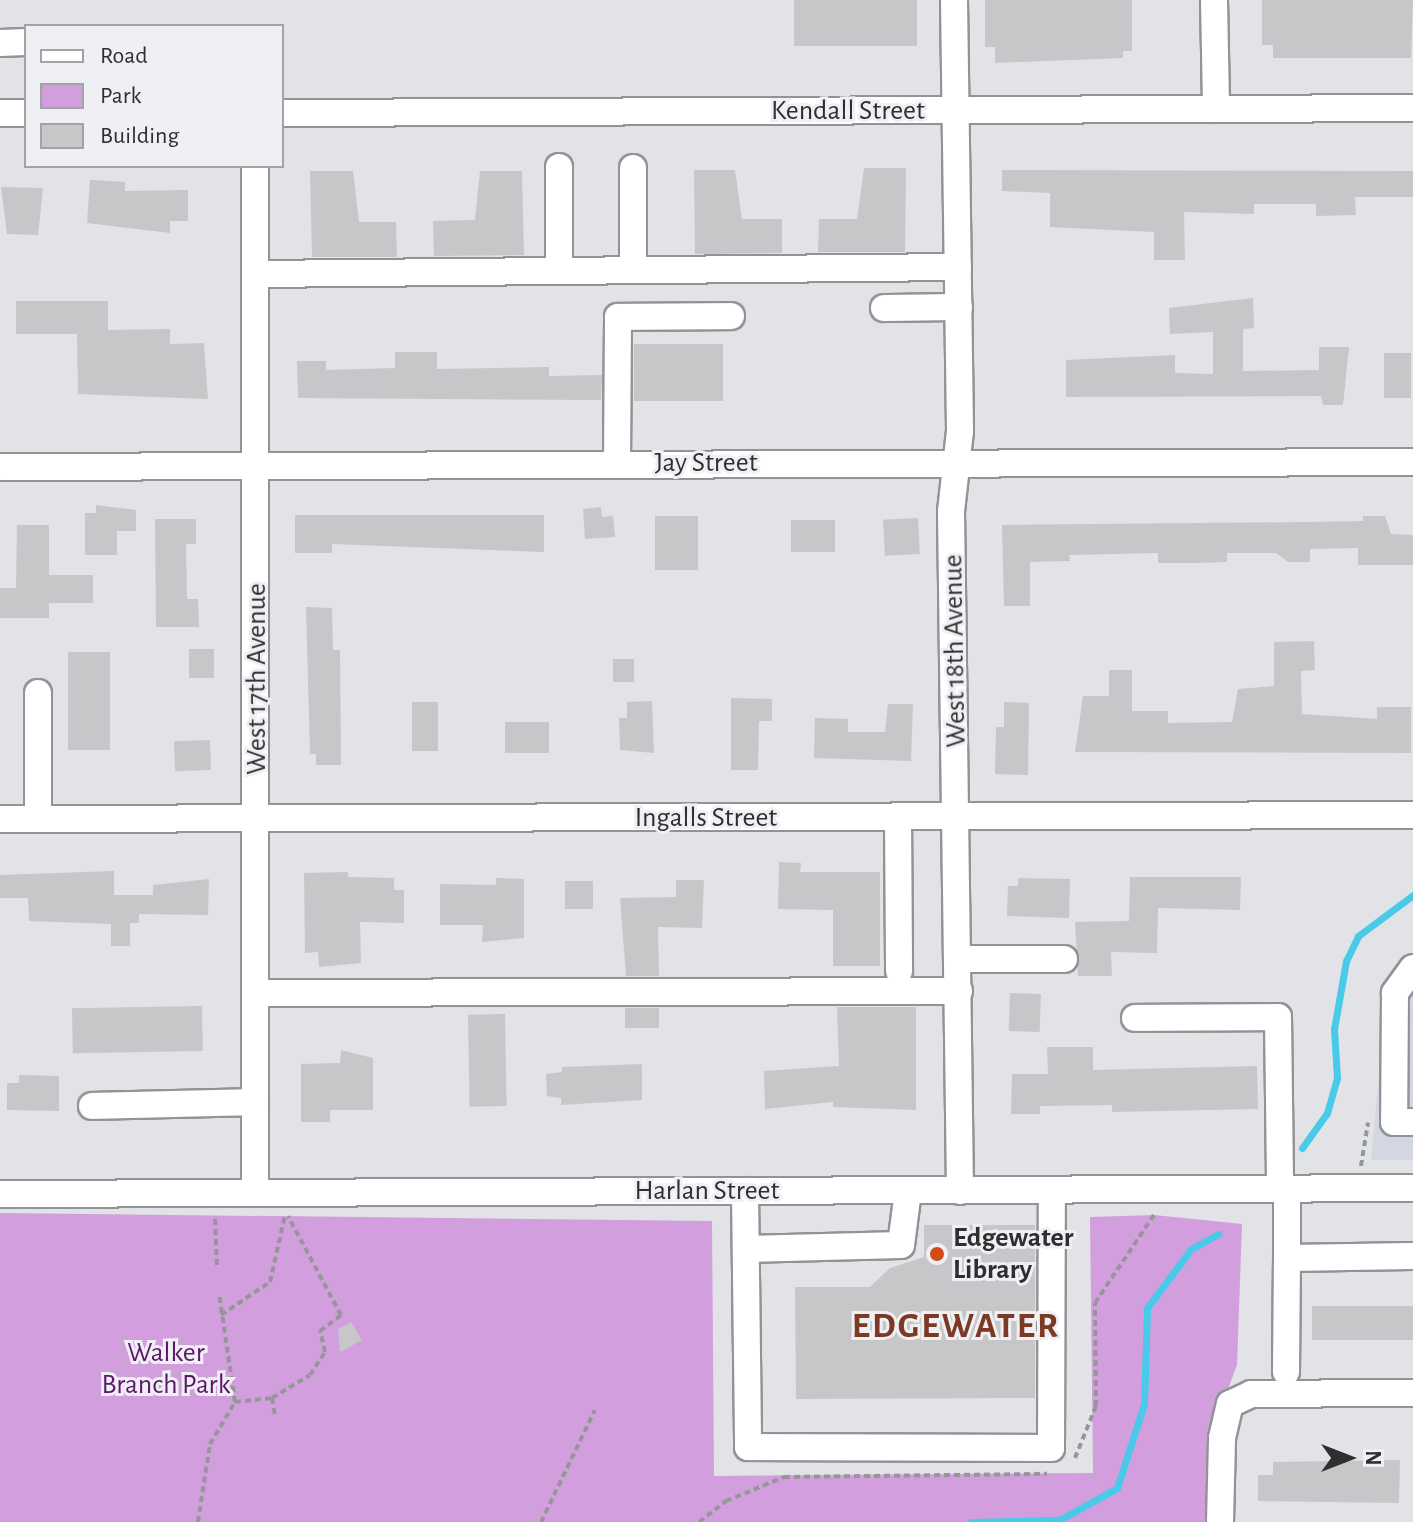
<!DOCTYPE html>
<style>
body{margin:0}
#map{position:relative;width:1413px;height:1522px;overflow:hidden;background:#e2e3e6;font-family:"Alegreya Sans",sans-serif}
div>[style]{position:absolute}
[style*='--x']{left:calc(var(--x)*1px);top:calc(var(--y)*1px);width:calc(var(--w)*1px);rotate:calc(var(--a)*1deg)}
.built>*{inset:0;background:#d3d7e1}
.green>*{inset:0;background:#d29edd}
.stream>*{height:7px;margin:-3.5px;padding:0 3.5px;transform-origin:3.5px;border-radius:3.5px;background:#48cae8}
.building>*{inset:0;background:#c7c7ca;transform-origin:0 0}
.path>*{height:4px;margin-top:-2px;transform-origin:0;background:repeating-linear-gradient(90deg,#969699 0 6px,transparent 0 10px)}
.roads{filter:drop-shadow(2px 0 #929396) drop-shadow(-2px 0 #929396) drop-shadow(0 2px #929396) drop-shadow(0 -2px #929396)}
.minor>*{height:26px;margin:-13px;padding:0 13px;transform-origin:13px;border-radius:13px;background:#fff}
.dots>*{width:22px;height:22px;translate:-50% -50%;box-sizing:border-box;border:4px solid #eff0f3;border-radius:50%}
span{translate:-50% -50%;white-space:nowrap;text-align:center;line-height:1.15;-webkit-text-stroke:6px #eff0f3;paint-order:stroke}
.street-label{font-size:28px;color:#2f2f30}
.poi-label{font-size:28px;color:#2f2f30;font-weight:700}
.left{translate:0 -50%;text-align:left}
.park-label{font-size:28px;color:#5e166c}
.district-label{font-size:36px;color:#7c3923;font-weight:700;letter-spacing:2px}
.legend{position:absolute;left:24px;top:24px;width:260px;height:144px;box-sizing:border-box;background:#eff0f3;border:2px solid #a2a3a5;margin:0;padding:10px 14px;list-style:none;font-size:24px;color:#2f2f30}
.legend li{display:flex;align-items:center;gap:16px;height:40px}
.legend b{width:40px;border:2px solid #a2a3a5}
.north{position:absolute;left:1309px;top:1418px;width:80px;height:80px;-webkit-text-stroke:6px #eff0f3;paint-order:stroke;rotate:90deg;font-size:22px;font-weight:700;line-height:32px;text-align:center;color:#2f2f30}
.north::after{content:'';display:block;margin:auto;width:28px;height:36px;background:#2f2f30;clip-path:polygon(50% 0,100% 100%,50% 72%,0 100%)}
</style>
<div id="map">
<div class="built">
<i style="clip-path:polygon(1413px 958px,1413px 1160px,1371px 1160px,1388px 979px)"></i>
</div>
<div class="green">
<i style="clip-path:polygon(0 1213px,712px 1221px,714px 1476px,1093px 1473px,1090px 1217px,1154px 1215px,1242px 1224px,1237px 1365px,1214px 1426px,1208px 1522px,0 1522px)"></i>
</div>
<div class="stream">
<i style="--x:1302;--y:1148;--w:43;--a:-54.5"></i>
<i style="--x:1327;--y:1113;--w:36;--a:-74"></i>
<i style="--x:1337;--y:1078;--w:49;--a:-93.5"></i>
<i style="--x:1334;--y:1029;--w:69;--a:-80"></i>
<i style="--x:1346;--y:961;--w:28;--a:-64"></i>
<i style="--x:1358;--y:936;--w:69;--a:-36.7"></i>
<i style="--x:971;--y:1522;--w:88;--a:-1.3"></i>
<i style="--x:1059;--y:1520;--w:66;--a:-28.9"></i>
<i style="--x:1117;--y:1488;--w:88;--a:-72.2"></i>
<i style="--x:1144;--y:1404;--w:96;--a:-88.2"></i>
<i style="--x:1147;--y:1308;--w:74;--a:-53.3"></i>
<i style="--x:1191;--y:1249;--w:31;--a:-29"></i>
</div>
<div class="building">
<i style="left:794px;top:0;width:123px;height:46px"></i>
<i style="clip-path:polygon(985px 0,1132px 0,1132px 51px,1123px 51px,1123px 58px,995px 63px,995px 47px,985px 47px)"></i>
<i style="clip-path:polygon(1262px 0,1413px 0,1411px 58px,1273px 58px,1273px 45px,1262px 45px)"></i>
<i style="clip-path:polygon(864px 168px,906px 168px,905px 252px,818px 252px,819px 219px,857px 219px)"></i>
<i style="clip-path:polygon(694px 170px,735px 170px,742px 219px,782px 219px,782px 253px,695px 254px)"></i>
<i style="clip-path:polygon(1002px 170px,1413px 171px,1413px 197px,1355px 197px,1356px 215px,1316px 216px,1316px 204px,1254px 204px,1254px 214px,1184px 212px,1185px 260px,1154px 260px,1154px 232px,1050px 227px,1050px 193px,1002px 191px)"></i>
<i style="clip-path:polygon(310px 171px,353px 171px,359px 222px,396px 222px,397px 257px,312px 257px)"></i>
<i style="clip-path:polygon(480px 171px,522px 171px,524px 255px,434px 256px,433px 221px,475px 220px)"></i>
<i style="clip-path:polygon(90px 180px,125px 182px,125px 191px,188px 190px,188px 221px,170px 221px,170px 233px,87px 223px)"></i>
<i style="clip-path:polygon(1px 187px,43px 188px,38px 235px,7px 234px)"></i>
<i style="clip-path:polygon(1253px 298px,1254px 328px,1243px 329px,1243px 371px,1319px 370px,1319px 347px,1349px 347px,1343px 405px,1323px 405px,1321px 396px,1066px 397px,1066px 360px,1175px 355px,1175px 373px,1213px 374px,1213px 332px,1170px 334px,1169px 308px)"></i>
<i style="clip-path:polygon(16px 301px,108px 301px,108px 330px,170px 329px,170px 344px,204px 343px,208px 399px,78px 394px,77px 334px,16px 334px)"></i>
<i style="left:634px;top:344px;width:89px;height:57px"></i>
<i style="clip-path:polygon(395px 352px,437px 352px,437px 369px,549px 367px,549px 376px,602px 375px,601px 400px,298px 398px,297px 361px,326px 361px,326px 370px,395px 368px)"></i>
<i style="left:1411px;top:353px;width:45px;height:27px;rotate:90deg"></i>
<i style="clip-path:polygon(96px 505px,136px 510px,136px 531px,117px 531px,117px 555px,85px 555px,85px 513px,96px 513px)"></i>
<i style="clip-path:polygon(601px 507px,602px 517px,613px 516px,615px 537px,585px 539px,583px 509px)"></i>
<i style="clip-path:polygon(295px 515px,544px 515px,544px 552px,332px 544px,332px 553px,295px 553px)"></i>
<i style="left:655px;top:516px;width:43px;height:54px"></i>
<i style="clip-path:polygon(1363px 516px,1385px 516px,1391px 534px,1413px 535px,1413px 565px,1358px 565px,1358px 548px,1310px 549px,1310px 562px,1288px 562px,1276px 553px,1227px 553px,1227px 562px,1199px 563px,1158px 563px,1158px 553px,1069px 555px,1070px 561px,1030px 562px,1030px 606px,1004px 606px,1002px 525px,1309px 522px,1363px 521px)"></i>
<i style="left:918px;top:518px;width:36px;height:35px;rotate:87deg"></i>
<i style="clip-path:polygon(155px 519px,196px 519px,196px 544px,186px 544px,187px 599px,198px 599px,199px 627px,156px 627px)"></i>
<i style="left:835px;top:520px;width:32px;height:44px;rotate:90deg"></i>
<i style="clip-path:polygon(17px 525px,49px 525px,49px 575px,93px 575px,93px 603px,49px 603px,49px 618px,0 618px,0 588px,16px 588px)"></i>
<i style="clip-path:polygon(306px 607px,332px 608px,333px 650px,340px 650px,341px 765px,316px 765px,316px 754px,310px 754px)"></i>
<i style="clip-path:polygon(1314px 641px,1315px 670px,1301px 671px,1302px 714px,1377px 719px,1377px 707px,1411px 707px,1411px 753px,1075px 752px,1083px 696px,1109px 696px,1109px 670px,1132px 670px,1132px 711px,1168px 711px,1168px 723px,1232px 722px,1238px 689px,1274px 686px,1274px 642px)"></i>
<i style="left:189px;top:649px;width:25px;height:29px"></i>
<i style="left:68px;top:652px;width:42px;height:98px"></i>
<i style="left:613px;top:659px;width:21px;height:23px"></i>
<i style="clip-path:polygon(731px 698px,772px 699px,772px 721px,759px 721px,758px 770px,731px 770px)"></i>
<i style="clip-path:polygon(652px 701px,654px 753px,620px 750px,619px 718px,627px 718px,627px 702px)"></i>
<i style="left:412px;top:702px;width:26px;height:49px"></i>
<i style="clip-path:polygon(1004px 702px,1029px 703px,1028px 775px,995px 774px,996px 727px,1004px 727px)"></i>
<i style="clip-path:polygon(888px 704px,913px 704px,911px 761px,814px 758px,815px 718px,848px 719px,848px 732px,885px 732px)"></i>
<i style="left:549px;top:722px;width:31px;height:44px;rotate:90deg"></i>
<i style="left:210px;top:740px;width:30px;height:36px;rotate:88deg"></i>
<i style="clip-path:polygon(779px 862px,801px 863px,800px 872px,880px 872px,880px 966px,833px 966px,833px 910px,778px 909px)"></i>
<i style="clip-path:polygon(114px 871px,114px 895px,153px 895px,153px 885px,209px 879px,208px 915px,139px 914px,139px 923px,130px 923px,130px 946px,111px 946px,111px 924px,29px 921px,28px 898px,0 898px,0 875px)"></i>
<i style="clip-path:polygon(348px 872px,348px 877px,394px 878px,394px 890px,404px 890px,404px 923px,360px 922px,361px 963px,319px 967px,318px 952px,305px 953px,304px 873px)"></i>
<i style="clip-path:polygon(1130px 877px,1241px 877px,1240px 910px,1158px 908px,1157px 953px,1111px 952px,1112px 976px,1078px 976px,1075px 922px,1129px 921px)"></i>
<i style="clip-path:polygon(496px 878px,524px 879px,524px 938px,482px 942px,483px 925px,440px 925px,440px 884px,496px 885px)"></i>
<i style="clip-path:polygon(1018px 878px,1070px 879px,1069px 918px,1007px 916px,1008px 886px,1018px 886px)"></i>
<i style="clip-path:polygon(676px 880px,704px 880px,702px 928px,658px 927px,659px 976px,626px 976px,620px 898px,676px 897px)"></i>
<i style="left:565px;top:881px;width:28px;height:28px"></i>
<i style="left:1010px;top:993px;width:31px;height:38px;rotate:2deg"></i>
<i style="left:202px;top:1006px;width:45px;height:130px;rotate:89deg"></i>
<i style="clip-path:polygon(837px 1007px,916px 1007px,916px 1110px,833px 1107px,833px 1102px,765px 1109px,764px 1071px,839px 1066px)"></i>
<i style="left:625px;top:1008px;width:34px;height:20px"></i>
<i style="left:505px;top:1014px;width:92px;height:37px;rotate:89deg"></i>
<i style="clip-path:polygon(1047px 1047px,1093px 1047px,1093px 1070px,1257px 1066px,1258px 1109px,1112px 1112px,1112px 1105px,1040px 1106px,1040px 1114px,1011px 1114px,1012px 1074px,1048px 1074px)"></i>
<i style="clip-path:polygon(341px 1050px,373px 1058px,373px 1110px,330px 1110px,330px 1122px,301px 1122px,301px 1064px,340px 1063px)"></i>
<i style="clip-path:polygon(642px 1064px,642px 1100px,561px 1105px,561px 1098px,547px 1096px,546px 1074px,562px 1072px,562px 1067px)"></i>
<i style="clip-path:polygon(19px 1075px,59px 1076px,59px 1111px,7px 1110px,7px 1083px,19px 1083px)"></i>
<i style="clip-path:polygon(924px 1225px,1035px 1225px,1035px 1398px,796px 1399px,795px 1287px,870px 1287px,890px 1268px,924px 1257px)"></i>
<i style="left:1413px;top:1306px;width:34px;height:101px;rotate:90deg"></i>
<i style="clip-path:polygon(351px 1322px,362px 1340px,340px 1352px,338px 1329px)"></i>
<i style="clip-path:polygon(1400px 1460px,1399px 1503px,1258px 1501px,1258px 1475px,1273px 1475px,1273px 1462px)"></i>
</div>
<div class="path">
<i style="--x:1361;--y:1166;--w:44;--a:-80.8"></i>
<i style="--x:215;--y:1219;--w:48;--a:87.6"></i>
<i style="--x:221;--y:1315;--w:59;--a:-34"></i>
<i style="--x:270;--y:1282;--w:69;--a:-77.4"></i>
<i style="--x:272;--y:1398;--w:17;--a:80"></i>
<i style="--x:235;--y:1402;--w:37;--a:-6"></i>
<i style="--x:272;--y:1398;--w:44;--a:-31.2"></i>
<i style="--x:310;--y:1375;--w:27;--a:-57"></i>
<i style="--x:325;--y:1352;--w:22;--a:-103"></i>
<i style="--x:320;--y:1331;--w:26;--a:-37"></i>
<i style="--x:341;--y:1315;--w:112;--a:-118.2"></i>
<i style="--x:1075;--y:1458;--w:56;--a:-68"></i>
<i style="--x:1096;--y:1406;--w:103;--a:-90.6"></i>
<i style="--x:1095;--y:1303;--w:106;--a:-56.2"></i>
<i style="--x:198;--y:1522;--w:79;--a:-81.3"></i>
<i style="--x:210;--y:1444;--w:49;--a:-59.2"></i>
<i style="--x:235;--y:1402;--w:109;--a:-98.4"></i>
<i style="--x:541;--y:1522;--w:124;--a:-64.3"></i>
<i style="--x:699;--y:1522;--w:34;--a:-38"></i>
<i style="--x:726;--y:1501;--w:63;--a:-22.5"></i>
<i style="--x:784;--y:1477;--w:263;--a:-0.7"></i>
</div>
<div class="roads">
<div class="minor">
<i style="--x:954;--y:0;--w:431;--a:89.2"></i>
<i style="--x:960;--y:431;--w:81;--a:96.4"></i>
<i style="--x:951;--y:511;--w:680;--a:89.24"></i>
<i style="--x:1214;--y:0;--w:109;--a:88.9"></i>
<i style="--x:0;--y:43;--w:26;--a:-2"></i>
<i style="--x:0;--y:113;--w:26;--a:0"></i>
<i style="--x:282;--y:113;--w:1131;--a:-0.25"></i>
<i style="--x:559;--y:167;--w:104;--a:90"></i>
<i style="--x:633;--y:270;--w:102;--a:-90"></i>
<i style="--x:255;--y:274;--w:703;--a:-0.57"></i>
<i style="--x:884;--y:308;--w:75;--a:-0.8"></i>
<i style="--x:617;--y:464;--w:147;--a:-89.6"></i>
<i style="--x:618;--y:317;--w:113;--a:-0.5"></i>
<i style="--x:0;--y:467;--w:1413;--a:-0.2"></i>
<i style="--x:38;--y:693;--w:126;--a:90"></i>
<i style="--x:898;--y:817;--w:154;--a:89.6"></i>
<i style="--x:0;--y:819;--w:1413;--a:-0.16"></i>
<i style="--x:959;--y:959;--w:105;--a:0"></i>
<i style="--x:1413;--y:968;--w:31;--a:126"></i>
<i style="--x:1395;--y:993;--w:129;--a:90.4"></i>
<i style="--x:1394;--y:1122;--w:19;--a:0"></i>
<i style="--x:255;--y:993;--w:704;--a:-0.16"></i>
<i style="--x:1135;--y:1018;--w:143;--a:-0.4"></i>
<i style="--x:1278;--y:1017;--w:171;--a:89.3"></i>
<i style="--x:92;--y:1106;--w:163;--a:-1.4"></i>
<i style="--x:1287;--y:1188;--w:70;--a:90"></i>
<i style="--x:1287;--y:1258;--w:126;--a:-0.9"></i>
<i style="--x:745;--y:1191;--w:256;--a:89.3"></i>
<i style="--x:748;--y:1447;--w:303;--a:0.2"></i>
<i style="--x:1051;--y:1448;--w:258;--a:-89.8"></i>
<i style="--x:255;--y:1192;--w:1026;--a:-90"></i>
<i style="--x:0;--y:1194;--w:1413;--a:-0.24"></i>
<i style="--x:746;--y:1249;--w:155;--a:-1.5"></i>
<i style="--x:901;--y:1245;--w:54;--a:-82.6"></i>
<i style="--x:1286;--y:1372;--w:114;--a:-89.5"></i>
<i style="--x:1220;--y:1522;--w:84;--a:-88.6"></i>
<i style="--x:1222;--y:1438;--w:35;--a:-77"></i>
<i style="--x:1230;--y:1404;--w:23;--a:-25"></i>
<i style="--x:1251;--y:1394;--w:162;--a:-0.4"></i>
</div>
</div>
<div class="dots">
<i style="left:937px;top:1254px;background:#d24b18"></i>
</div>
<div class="street-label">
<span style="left:848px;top:111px">Kendall Street</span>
<span style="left:706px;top:463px">Jay Street</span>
<span style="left:955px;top:651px;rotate:-91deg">West 18th Avenue</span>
<span style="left:257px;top:679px;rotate:-90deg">West 17th Avenue</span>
<span style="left:706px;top:818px">Ingalls Street</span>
<span style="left:707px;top:1191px">Harlan Street</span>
</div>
<div class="poi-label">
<span class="left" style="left:953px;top:1254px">Edgewater<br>Library</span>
</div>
<div class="park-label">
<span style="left:166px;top:1369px">Walker<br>Branch Park</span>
</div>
<div class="district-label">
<span style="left:956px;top:1327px">EDGEWATER</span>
</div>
<ul class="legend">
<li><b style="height:10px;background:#fff"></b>Road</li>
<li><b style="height:22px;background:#d29edd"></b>Park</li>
<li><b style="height:22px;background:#c7c7ca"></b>Building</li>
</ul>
<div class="north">N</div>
</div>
